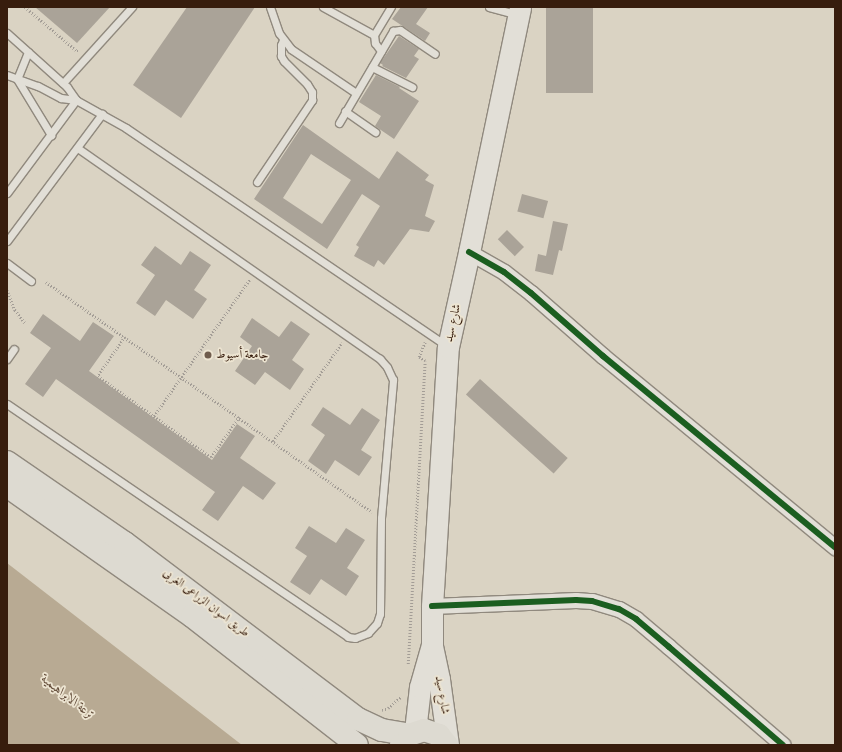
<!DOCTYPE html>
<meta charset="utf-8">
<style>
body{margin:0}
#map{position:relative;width:842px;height:752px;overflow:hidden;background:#dad3c3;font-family:"IM FELL Great Primer",Amiri,serif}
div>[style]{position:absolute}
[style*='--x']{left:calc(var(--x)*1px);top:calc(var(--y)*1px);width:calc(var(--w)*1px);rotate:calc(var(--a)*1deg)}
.water>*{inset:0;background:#b8aa93}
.building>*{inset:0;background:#aaa398;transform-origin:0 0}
.path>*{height:2.5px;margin-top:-1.25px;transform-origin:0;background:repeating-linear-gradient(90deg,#a39d96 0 1px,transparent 0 3px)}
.roads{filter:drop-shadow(1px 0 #90897e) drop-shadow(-1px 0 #90897e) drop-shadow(0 1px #90897e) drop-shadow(0 -1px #90897e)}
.lane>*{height:7px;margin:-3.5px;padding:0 3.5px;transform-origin:3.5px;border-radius:3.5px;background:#e2dfd7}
.street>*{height:15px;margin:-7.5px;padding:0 7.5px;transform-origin:7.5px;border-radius:7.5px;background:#e2dfd7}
.secondary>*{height:21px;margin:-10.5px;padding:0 10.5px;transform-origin:10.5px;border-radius:10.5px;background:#e2dfd7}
.primary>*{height:22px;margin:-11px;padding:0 11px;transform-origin:11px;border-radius:11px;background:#dddad1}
.cycleway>*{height:6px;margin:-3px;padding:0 3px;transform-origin:3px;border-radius:3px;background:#1b5e20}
.dots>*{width:11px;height:11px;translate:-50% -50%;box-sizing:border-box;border:2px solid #ede5d2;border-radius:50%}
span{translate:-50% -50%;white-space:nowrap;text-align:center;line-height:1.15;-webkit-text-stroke:3.5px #ede5d2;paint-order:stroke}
.street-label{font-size:12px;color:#371d0d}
.poi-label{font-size:12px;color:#371d0d}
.left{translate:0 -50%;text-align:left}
.water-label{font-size:13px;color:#5f4835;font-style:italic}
.frame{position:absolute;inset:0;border:8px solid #371d0d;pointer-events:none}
</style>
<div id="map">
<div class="water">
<i style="clip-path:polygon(7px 563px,242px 745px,7px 745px)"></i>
</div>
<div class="building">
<i style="clip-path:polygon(35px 7px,110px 7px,77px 43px)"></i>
<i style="clip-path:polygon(187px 7px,255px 7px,181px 118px,133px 85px)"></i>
<i style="clip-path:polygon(401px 7px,428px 7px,416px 24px,430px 33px,425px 41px,392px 19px)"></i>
<i style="left:546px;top:7px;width:47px;height:86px"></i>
<i style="clip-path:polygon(399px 36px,419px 49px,414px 56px,419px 59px,406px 78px,382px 66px,383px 65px,380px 63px)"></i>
<i style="clip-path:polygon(376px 75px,400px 87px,399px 88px,419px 101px,394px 139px,375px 126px,381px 116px,359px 102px)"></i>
<i style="clip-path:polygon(evenodd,303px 125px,379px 179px,397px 151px,429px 175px,425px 180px,434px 185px,425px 216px,435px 221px,429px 232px,410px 229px,384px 265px,378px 260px,374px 267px,354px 256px,359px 247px,356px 245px,380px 206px,362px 194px,327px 249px,254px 199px,303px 125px,311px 154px,351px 180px,322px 224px,283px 198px,311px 154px)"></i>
<i style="left:522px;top:194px;width:27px;height:18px;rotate:15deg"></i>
<i style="clip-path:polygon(553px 221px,568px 224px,562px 251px,559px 250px,553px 275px,535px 271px,538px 254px,546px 256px)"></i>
<i style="left:507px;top:230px;width:24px;height:13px;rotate:45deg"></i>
<i style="clip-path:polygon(155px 246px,181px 265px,190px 251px,211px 265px,194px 290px,207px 299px,193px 319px,166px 300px,155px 316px,136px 303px,155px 275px,141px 265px)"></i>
<i style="clip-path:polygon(43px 314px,80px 341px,93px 322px,114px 336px,89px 371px,212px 460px,237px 424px,255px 436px,240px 458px,276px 483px,263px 500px,243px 486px,218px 521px,202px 510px,215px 492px,56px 379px,43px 397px,25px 384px,51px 348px,30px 333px)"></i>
<i style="clip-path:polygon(252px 318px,279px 337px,291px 321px,310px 334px,292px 360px,304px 369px,290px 390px,265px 372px,255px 385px,235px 371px,252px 346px,240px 337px)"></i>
<i style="left:480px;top:379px;width:118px;height:21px;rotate:42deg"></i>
<i style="clip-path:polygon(323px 407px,350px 425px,362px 408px,380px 420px,361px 450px,372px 457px,359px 476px,335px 460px,326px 474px,308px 461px,325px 435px,311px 425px)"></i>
<i style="clip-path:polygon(309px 526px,336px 543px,346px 528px,365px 540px,347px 568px,359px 576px,346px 596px,321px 579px,310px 595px,290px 582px,307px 556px,295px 548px)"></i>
</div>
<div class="path">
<i style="--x:25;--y:7;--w:68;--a:40.2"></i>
<i style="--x:77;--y:51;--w:2;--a:0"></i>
<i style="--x:46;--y:282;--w:399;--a:35.2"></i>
<i style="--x:7;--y:290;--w:22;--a:68"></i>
<i style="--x:15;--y:310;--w:16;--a:52"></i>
<i style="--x:125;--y:337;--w:47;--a:124.7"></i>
<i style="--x:98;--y:376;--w:139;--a:35.6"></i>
<i style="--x:211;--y:457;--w:49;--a:-55"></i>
<i style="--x:154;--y:416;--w:167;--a:-55"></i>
<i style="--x:273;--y:441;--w:120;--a:-54.9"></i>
<i style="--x:408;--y:664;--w:303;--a:-86.8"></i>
<i style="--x:425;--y:361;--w:7;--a:-146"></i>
<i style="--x:419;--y:357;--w:16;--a:-68"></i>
<i style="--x:382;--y:710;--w:6;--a:-18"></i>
<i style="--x:388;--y:708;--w:18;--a:-41"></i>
</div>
<div class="roads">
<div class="lane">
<i style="--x:270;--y:7;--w:28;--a:71"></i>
<i style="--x:279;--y:33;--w:20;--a:53"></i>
<i style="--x:291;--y:49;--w:78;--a:34.1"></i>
<i style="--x:323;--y:7;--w:58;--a:28.8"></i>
<i style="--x:489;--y:7;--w:28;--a:15"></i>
<i style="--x:7;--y:33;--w:81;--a:42"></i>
<i style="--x:67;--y:87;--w:16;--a:55"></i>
<i style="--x:381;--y:51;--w:10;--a:-127"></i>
<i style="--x:375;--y:43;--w:8;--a:-97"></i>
<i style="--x:374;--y:35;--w:33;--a:-59"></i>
<i style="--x:28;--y:52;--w:29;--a:112"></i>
<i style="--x:17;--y:79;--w:66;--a:58.7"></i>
<i style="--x:372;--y:67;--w:45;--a:26.6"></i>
<i style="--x:7;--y:75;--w:33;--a:20"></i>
<i style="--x:38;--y:86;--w:26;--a:28"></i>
<i style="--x:61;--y:98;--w:15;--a:8"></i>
<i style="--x:76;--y:100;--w:57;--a:29.2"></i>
<i style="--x:126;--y:128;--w:386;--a:34.2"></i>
<i style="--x:63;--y:83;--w:103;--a:-47.8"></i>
<i style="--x:345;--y:111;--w:37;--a:35"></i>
<i style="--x:339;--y:123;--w:107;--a:-59.6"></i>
<i style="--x:393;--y:31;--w:7;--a:-8"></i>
<i style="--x:400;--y:30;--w:42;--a:34.4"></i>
<i style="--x:257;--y:182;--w:99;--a:-56.1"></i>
<i style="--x:312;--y:100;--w:8;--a:-90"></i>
<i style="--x:312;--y:92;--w:9;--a:-122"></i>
<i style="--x:307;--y:84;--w:33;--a:-135"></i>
<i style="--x:284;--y:61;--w:6;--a:-121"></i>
<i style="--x:281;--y:56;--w:11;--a:-90"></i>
<i style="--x:281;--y:45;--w:5;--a:-68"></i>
<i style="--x:7;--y:193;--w:116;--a:-53.4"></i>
<i style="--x:7;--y:241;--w:159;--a:-53.2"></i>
<i style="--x:7;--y:263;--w:30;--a:37"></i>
<i style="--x:7;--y:359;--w:12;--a:-55"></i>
<i style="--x:7;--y:404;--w:413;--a:34.3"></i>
<i style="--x:348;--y:637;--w:7;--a:8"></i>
<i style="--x:355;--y:638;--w:14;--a:-21"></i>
<i style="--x:368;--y:633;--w:13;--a:-48"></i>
<i style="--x:377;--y:623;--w:9;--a:-72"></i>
<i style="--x:380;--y:614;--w:96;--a:-89.4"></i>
<i style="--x:381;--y:518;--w:139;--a:-85"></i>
<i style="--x:393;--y:380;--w:14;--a:-115"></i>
<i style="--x:387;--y:367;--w:11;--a:-131"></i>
<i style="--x:380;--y:359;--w:369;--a:-145.1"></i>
</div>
<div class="street">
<i style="--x:469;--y:252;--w:40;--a:29.7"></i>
<i style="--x:504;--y:272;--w:34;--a:38"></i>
<i style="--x:531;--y:293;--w:96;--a:41.2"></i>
<i style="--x:603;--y:356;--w:301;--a:39.5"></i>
<i style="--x:432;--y:606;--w:144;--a:-2.4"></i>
<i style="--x:576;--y:600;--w:16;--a:4"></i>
<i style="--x:592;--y:601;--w:28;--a:17"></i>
<i style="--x:619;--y:609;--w:20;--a:30"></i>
<i style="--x:636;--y:619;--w:43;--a:40.3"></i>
<i style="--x:669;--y:647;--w:150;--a:40.7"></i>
</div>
<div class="secondary">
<i style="--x:415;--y:731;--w:44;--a:-83.5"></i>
<i style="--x:420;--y:687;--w:44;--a:-74.1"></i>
<i style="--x:448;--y:745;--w:67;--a:-97.8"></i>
<i style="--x:439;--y:679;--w:35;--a:-102"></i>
<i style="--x:432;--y:645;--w:39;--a:-90"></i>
<i style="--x:432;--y:606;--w:259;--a:-86.5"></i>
<i style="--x:448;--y:347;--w:97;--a:-77.5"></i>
<i style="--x:469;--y:252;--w:250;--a:-78.2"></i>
</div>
<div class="primary">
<i style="--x:7;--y:462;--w:143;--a:34.5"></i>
<i style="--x:125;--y:543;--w:292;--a:37.1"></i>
<i style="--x:358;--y:719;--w:26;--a:25"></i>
<i style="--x:382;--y:730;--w:27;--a:10"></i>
<i style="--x:7;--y:486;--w:226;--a:35.1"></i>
<i style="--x:192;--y:616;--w:209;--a:38"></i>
<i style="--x:401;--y:745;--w:13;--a:-51"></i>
<i style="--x:409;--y:735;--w:16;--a:-18"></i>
<i style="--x:424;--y:730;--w:16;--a:18"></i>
<i style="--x:439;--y:735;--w:13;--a:51"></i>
</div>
</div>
<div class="cycleway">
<i style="--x:469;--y:252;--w:40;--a:29.7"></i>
<i style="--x:504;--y:272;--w:34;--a:38"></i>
<i style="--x:531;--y:293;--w:96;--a:41.2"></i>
<i style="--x:603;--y:356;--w:301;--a:39.5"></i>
<i style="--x:432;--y:606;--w:144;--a:-2.4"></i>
<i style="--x:576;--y:600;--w:16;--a:4"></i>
<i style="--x:592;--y:601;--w:28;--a:17"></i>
<i style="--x:619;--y:609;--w:20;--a:30"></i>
<i style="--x:636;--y:619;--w:43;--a:40.3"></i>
<i style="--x:669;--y:647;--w:150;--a:40.7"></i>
</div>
<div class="dots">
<i style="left:208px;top:355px;background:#705d4d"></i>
</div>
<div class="street-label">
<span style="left:453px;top:323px;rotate:-77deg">شارع سيد</span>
<span style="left:206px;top:603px;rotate:37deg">طريق اسوان الزراعى الغربى</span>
<span style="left:442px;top:695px;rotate:80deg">شارع سيد</span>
</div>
<div class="poi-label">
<span class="left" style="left:216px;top:355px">جامعة أسيوط</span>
</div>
<div class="water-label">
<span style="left:68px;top:697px;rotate:38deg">ترعة الابراهيمية</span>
</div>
<div class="frame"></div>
</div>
